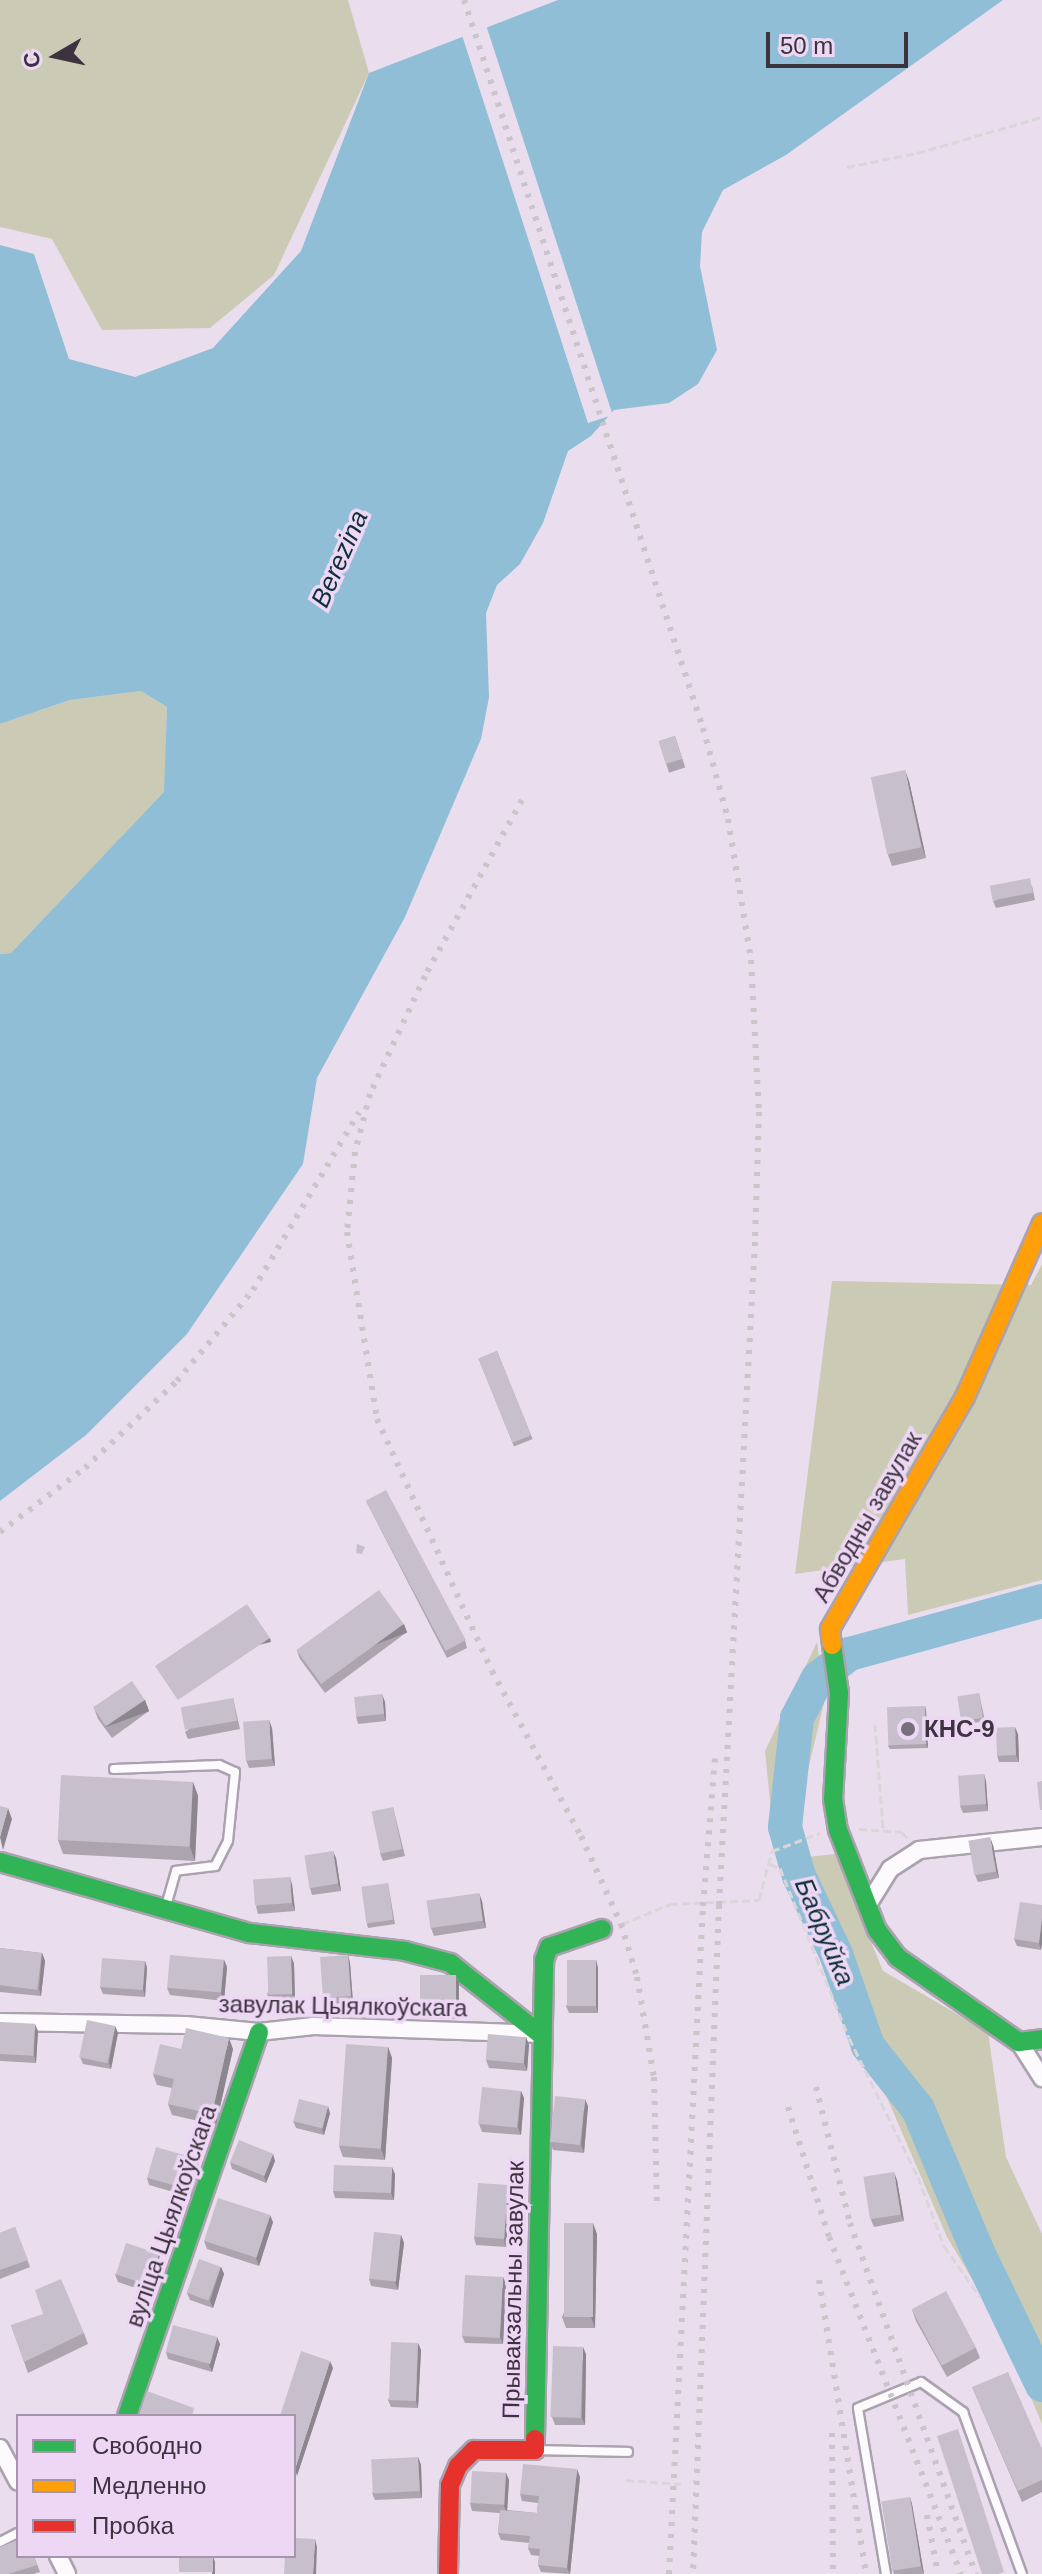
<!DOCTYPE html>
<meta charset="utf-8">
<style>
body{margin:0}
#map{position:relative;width:1042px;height:2574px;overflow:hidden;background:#eadeee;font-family:Helvetica,sans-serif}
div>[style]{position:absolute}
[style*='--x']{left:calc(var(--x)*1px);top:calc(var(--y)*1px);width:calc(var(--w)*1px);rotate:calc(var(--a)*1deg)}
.green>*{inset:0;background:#cbcbb5}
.water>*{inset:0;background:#90bed6}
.pier>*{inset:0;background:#eadeee;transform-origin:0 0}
.river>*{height:34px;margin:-17px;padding:0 17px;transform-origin:17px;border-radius:17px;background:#90bed6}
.path>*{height:3px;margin-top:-1.5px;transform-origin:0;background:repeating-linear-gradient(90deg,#d9d6da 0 8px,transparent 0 12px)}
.roads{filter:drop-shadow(2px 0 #aba2af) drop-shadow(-2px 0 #aba2af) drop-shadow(0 2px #aba2af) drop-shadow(0 -2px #aba2af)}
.lane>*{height:8px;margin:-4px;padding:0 4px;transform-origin:4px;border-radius:4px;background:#fcfafc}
.street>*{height:16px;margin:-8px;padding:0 8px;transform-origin:8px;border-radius:8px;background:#fcfafc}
.fast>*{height:18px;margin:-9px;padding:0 9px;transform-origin:9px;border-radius:9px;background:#30b455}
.slow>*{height:18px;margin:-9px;padding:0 9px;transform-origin:9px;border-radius:9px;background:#ff9f0a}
.jam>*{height:18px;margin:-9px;padding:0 9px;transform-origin:9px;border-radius:9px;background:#e5322d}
.rail>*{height:6px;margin-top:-3px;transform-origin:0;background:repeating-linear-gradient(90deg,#c9c5ca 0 4px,transparent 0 12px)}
.wall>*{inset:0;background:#aca4af;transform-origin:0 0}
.shaded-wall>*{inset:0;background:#8c868f;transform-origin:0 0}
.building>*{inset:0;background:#c8bfcc;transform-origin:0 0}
.dots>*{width:22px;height:22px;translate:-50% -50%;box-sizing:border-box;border:4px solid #edd7f5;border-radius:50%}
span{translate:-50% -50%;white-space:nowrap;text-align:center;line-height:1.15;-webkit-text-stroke:7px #edd7f5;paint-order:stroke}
.street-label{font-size:24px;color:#3c333f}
.poi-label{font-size:24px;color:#3c333f;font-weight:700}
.left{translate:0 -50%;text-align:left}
.water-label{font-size:26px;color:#0c2f3a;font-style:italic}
.legend{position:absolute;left:16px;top:2414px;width:280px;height:144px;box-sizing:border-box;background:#edd7f5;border:2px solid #a695ac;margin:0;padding:10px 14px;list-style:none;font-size:24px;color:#3c333f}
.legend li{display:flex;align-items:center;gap:16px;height:40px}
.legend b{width:40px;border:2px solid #a695ac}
.north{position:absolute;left:16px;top:16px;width:80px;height:80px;-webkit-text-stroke:6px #edd7f5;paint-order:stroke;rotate:261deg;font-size:22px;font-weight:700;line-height:32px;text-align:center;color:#3c333f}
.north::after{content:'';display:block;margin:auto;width:28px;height:36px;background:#3c333f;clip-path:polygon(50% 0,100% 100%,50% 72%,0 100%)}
.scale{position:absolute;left:766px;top:32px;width:142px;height:36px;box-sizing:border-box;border:4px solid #3c333f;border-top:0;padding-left:10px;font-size:24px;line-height:28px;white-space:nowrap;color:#3c333f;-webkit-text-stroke:6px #edd7f5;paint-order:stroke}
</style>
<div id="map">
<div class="green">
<i style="clip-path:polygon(0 0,348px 0,369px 73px,274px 275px,210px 328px,102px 330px,52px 239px,0 227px)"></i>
<i style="clip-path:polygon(141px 691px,167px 707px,165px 792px,11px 953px,0 954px,0 724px,70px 700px)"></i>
<i style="clip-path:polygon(1042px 1264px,1042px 1580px,908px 1615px,905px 1559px,795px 1574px,832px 1281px,1031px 1285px)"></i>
<i style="clip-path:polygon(817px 1642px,825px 1699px,799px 1807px,807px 1857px,835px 1854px,883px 1971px,988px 2032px,1006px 2157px,1042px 2234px,1042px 2424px,1003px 2331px,947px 2237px,773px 1833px,765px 1751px)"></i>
</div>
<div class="water">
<i style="clip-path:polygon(558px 0,1003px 0,786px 155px,723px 190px,702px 232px,700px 266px,717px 350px,698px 384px,669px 403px,614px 410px,591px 436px,568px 451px,543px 523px,520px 564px,497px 585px,486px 613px,489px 697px,481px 739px,405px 917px,317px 1078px,303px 1164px,187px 1334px,86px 1435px,0 1501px,0 954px,11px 953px,164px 792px,167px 707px,141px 691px,70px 700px,0 724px,0 245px,34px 254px,69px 359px,135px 377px,213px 348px,301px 251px,369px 73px)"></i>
</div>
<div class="pier">
<i style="left:486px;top:25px;width:410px;height:26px;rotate:72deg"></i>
</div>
<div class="river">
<i style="--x:1042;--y:1601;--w:200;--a:164.6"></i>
<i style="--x:849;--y:1654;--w:39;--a:142"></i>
<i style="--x:818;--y:1678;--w:45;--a:117.7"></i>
<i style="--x:797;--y:1718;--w:110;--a:96.3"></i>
<i style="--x:785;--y:1827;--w:51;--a:74.1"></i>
<i style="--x:799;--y:1876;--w:86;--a:64.6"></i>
<i style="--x:836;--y:1954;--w:97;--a:70.8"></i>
<i style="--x:868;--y:2046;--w:80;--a:51.6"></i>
<i style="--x:918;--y:2109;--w:153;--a:67.3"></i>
<i style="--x:977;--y:2250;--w:150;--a:64.3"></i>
</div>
<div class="path">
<i style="--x:847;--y:167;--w:71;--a:-11.3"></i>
<i style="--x:917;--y:153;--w:130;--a:-16.1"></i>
<i style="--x:875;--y:1724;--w:105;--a:85.6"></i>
<i style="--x:859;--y:1829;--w:43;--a:4"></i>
<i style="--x:902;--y:1832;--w:9;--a:49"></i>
<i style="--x:770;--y:1864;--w:11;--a:22"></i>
<i style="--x:780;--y:1868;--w:183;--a:67.9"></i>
<i style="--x:849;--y:2038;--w:155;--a:63.6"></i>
<i style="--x:918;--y:2177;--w:74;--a:69.4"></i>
<i style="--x:944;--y:2246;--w:62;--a:54.8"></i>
<i style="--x:622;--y:1924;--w:52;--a:-22.6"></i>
<i style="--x:670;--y:1904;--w:89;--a:-2.6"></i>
<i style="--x:759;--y:1900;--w:51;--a:-75.1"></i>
<i style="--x:772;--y:1851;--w:51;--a:-20.6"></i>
<i style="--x:626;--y:2480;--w:55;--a:4.2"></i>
</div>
<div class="roads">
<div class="lane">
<i style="--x:114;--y:1769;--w:105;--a:-2.2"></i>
<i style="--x:219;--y:1765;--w:17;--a:24"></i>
<i style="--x:235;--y:1772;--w:69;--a:95.8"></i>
<i style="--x:228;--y:1841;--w:28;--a:117"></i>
<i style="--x:215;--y:1866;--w:39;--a:173"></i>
<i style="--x:176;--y:1871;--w:36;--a:106"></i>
<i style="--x:536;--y:2450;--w:92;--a:1.2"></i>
<i style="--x:0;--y:2542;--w:20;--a:-27"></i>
<i style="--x:886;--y:2574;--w:168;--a:-99.6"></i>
<i style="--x:858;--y:2408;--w:68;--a:-22.4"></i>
<i style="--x:921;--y:2382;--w:52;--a:35.5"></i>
<i style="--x:963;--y:2412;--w:172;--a:70"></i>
</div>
<div class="street">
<i style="--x:869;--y:1903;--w:40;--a:-58"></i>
<i style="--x:890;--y:1869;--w:35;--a:-33"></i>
<i style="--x:919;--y:1850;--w:124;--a:-6"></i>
<i style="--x:0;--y:2022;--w:186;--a:0.9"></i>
<i style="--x:186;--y:2025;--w:73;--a:5.5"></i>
<i style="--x:259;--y:2032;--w:55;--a:-6.2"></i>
<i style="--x:314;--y:2026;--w:226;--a:2"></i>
<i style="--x:1019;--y:2042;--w:43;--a:57.4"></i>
<i style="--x:0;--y:2448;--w:38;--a:62"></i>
<i style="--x:58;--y:2556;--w:20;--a:63"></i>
</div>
<div class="fast">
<i style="--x:832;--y:1645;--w:49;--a:81.7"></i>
<i style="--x:839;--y:1693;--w:106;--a:93.2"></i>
<i style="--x:833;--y:1799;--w:31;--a:81"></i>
<i style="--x:838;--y:1830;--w:107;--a:68.7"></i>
<i style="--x:877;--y:1930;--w:34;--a:53"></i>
<i style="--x:897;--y:1957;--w:149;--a:34.9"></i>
<i style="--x:1019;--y:2042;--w:23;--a:-7"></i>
<i style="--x:0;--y:1862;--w:260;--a:15.9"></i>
<i style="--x:250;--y:1933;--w:156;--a:6.6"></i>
<i style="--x:405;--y:1951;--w:47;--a:14.9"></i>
<i style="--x:450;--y:1963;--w:115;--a:38.3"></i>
<i style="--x:127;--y:2416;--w:406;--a:-71"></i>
<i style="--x:535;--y:2439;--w:479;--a:-88.9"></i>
<i style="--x:544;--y:1960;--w:14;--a:-69"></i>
<i style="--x:549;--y:1947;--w:56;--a:-18.8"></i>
</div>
<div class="slow">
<i style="--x:832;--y:1645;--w:16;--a:-97"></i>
<i style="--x:830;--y:1629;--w:268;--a:-59.8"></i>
<i style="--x:965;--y:1397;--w:190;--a:-66.1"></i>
</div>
<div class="jam">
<i style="--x:448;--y:2574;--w:89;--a:-88.7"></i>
<i style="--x:450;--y:2485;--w:21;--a:-67"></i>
<i style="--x:458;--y:2466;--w:23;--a:-45"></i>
<i style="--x:474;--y:2450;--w:61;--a:0"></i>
<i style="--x:535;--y:2450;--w:11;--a:-90"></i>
</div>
</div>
<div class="rail">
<i style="--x:464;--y:0;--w:766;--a:71.83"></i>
<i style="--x:703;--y:728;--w:94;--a:74.6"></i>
<i style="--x:728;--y:819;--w:143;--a:80.7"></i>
<i style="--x:751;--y:960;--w:152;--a:87"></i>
<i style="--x:759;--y:1112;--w:130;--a:91.8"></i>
<i style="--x:755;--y:1242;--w:664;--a:93.11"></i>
<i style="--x:719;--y:1905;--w:670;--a:92.23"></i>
<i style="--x:522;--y:800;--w:201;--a:118.9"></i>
<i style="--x:425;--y:976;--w:130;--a:115"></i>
<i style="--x:370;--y:1094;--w:60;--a:104.5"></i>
<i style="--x:355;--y:1152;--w:80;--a:95.7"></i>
<i style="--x:347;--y:1232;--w:189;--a:80.9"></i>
<i style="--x:377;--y:1419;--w:277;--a:65.5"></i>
<i style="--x:492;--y:1671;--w:187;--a:61.7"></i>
<i style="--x:581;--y:1836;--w:97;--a:65.6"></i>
<i style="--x:621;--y:1924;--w:55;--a:73.2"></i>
<i style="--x:637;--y:1977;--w:101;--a:80.4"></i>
<i style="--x:654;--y:2077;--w:129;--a:88.7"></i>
<i style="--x:0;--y:1532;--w:106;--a:-37"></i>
<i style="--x:85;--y:1468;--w:127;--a:-43.4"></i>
<i style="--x:177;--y:1381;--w:119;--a:-50.1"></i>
<i style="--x:253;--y:1290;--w:207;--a:-59.2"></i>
<i style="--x:816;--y:2087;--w:140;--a:76"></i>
<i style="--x:850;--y:2223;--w:373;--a:70.3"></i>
<i style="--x:788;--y:2107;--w:136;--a:72.5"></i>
<i style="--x:829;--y:2237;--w:362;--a:68.6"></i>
<i style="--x:819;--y:2280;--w:298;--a:80.9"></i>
<i style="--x:832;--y:2433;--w:141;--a:89.6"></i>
<i style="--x:927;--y:2515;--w:60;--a:79.4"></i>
<i style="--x:669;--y:2574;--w:669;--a:-87.09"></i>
<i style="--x:703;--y:1906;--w:148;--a:-85.4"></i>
</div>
<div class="wall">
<i style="left:675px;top:736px;width:33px;height:17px;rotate:72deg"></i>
<i style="clip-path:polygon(909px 781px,926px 858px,892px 866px,888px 855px)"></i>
<i style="clip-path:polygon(1032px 886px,1035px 900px,996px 908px,993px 901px)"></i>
<i style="left:497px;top:1351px;width:95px;height:20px;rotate:68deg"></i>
<i style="clip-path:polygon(366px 1501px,465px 1640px,467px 1648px,447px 1658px)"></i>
<i style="clip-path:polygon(407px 1632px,325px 1693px,300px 1659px,297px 1651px)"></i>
<i style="clip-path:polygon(979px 1693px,985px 1721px,962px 1725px,961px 1721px)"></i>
<i style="clip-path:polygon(233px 1698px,240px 1729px,188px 1739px,185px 1732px)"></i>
<i style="clip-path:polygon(145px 1700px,149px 1711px,112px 1738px,98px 1719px,94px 1708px)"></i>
<i style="clip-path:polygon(385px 1702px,386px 1721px,358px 1724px,356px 1716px)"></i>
<i style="clip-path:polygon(926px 1710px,928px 1748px,890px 1749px,888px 1746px)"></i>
<i style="clip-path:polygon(272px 1728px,275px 1766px,249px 1768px,246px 1760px)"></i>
<i style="clip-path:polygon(1018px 1734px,1019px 1762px,999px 1762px,997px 1755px)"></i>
<i style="clip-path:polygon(986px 1781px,988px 1811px,963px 1813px,960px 1806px)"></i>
<i style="clip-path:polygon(193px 1782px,198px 1796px,195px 1861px,63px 1854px,58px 1840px)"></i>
<i style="clip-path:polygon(393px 1807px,405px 1856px,383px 1861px,380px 1853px)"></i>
<i style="clip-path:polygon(993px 1845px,999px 1878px,978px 1882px,975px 1875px)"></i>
<i style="clip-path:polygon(336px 1858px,341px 1891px,312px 1895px,310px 1888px)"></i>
<i style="clip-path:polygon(388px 1883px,395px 1924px,368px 1928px,367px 1924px)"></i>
<i style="clip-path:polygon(292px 1884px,295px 1911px,258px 1914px,256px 1906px)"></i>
<i style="clip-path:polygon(482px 1901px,486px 1928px,434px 1936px,431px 1928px)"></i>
<i style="clip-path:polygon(1042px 1905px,1041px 1950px,1017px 1946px,1014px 1939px)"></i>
<i style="clip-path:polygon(0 1948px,42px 1953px,45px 1961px,41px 1996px,0 1992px)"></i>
<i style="clip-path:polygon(348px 1955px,350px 1963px,353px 2003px,325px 2005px,323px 1998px)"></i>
<i style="clip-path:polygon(291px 1956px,294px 1964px,295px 2002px,270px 2002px,267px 1994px)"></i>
<i style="clip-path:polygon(224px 1960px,227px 1967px,224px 2001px,170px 1995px,167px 1988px)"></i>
<i style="clip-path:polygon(596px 1960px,598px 1968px,598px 2013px,569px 2013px,566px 2006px)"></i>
<i style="clip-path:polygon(145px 1961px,147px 1968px,145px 1997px,103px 1994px,100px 1987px)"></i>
<i style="clip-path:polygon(456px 1975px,459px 1982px,459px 2019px,423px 2019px,420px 2012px)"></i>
<i style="clip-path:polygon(0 2022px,38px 2031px,36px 2063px,0 2061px)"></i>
<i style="clip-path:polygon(115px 2026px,118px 2033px,111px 2069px,83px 2064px,80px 2057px)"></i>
<i style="clip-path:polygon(526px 2037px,529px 2045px,527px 2071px,489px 2068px,486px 2060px)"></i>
<i style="clip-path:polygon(388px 2047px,392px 2058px,385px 2160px,343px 2157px,339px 2146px)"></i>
<i style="clip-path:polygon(181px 2049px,233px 2049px,216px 2125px,172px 2115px,168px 2104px,172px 2088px,157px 2085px,153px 2074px)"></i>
<i style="clip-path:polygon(521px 2091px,524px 2098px,521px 2135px,482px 2132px,479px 2124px)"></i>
<i style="clip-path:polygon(588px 2106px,584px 2153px,553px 2150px,550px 2142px)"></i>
<i style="clip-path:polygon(330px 2113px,324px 2135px,296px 2128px,293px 2121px)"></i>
<i style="clip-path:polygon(273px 2154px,275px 2161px,266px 2183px,232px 2169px,230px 2162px)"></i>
<i style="clip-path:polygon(199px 2167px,191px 2197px,149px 2185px,147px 2178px)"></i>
<i style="clip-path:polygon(395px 2174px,394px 2200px,335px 2198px,333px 2191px)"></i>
<i style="clip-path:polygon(897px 2180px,904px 2221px,874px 2227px,871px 2220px)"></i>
<i style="clip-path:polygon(510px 2192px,506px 2247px,476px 2245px,474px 2237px)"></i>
<i style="clip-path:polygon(273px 2222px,259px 2266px,207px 2249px,204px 2241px)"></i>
<i style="clip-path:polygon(15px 2227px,30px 2267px,0 2279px,0 2233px)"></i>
<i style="clip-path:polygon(597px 2234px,595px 2328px,566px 2328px,562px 2317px)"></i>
<i style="clip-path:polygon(401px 2235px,404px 2243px,398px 2290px,371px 2286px,369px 2279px)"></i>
<i style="clip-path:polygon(159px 2254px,161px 2262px,150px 2293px,118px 2282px,115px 2274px)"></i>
<i style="clip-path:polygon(221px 2267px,224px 2274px,213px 2308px,190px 2300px,187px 2293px)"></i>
<i style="clip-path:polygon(506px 2284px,503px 2344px,465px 2343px,462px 2336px)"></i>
<i style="clip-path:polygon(912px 2310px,976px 2348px,980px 2358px,947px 2377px,916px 2321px)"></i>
<i style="clip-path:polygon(11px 2325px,84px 2333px,88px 2344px,28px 2373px)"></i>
<i style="clip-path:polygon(418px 2343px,421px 2350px,418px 2408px,391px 2407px,388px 2400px)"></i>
<i style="clip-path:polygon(220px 2344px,212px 2372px,168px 2359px,166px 2352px)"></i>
<i style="clip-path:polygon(586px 2354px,585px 2425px,555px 2425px,552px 2417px)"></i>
<i style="clip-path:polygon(972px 2387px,1042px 2449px,1042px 2492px,1022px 2502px)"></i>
<i style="clip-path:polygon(418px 2457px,421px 2465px,422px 2498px,375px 2500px,372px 2493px)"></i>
<i style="clip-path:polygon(506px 2473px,509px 2480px,507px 2510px,537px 2513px,538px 2503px,522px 2501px,520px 2494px,580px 2477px,570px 2574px,541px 2572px,538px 2565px,539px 2556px,531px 2555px,528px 2548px,529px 2543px,501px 2540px,498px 2533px,500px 2513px,472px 2511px,470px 2503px)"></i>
<i style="clip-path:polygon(910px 2497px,912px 2504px,924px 2574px,894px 2574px,893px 2571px)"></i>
<i style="clip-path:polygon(34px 2556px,40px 2572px,33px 2574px,0 2574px)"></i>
</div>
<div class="shaded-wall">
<i style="clip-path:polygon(905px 770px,909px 781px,926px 858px,922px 847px)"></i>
<i style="left:404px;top:1624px;width:9px;height:102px;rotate:69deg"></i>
<i style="left:270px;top:1638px;width:4px;height:110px;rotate:76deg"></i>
<i style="clip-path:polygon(382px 1694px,385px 1702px,386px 1721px,384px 1714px)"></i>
<i style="left:145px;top:1700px;width:12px;height:46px;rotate:70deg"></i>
<i style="clip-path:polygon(925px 1706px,926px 1710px,928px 1748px,926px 1744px)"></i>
<i style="clip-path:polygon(269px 1720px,272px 1728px,275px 1766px,272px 1759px)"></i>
<i style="clip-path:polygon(1015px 1727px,1018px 1734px,1019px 1762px,1016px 1755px)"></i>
<i style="clip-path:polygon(984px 1774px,986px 1781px,988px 1811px,986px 1804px)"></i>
<i style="clip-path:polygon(193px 1782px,198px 1796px,195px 1861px,190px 1847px)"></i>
<i style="clip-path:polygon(8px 1808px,12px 1819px,3px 1850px,0 1837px)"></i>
<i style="clip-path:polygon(990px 1837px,993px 1845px,999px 1878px,996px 1871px)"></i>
<i style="clip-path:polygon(333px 1851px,336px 1858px,341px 1891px,338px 1884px)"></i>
<i style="clip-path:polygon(290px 1877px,292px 1884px,295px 1911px,292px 1903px)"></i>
<i style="clip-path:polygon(479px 1893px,482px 1901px,486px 1928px,483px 1921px)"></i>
<i style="clip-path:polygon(1042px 1918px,1042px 1944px,1041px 1950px,1039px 1943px)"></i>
<i style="clip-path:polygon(42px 1953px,45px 1961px,41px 1996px,39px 1989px)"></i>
<i style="clip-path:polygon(348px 1955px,350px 1963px,353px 2003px,351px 1996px)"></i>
<i style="clip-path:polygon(291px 1956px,294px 1964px,295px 2002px,292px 1994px)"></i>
<i style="clip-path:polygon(224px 1960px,227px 1967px,224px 2001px,221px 1993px)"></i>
<i style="clip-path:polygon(596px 1960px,598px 1968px,598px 2013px,596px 2006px)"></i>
<i style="clip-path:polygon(145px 1961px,147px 1968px,145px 1997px,143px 1989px)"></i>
<i style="clip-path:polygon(456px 1975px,459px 1982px,459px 2019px,456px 2011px)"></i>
<i style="clip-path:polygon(35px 2024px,38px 2031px,36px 2063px,34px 2056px)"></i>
<i style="clip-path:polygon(115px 2026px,118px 2033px,111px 2069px,109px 2062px)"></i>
<i style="clip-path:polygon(526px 2037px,529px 2045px,527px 2071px,524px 2063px)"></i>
<i style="clip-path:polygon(229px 2038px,233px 2049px,216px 2125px,212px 2114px)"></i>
<i style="clip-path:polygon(388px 2047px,392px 2058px,385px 2160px,381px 2149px)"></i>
<i style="clip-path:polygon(521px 2091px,524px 2098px,521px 2135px,518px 2128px)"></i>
<i style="clip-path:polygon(585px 2099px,588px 2106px,584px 2153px,581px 2145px)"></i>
<i style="clip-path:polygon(328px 2106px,330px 2113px,324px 2135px,322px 2128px)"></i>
<i style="clip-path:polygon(273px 2154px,275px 2161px,266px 2183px,264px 2176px)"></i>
<i style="clip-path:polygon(197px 2159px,199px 2167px,191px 2197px,188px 2190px)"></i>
<i style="clip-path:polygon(392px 2167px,395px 2174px,394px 2200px,391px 2193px)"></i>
<i style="clip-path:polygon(894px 2172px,897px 2180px,904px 2221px,901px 2214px)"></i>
<i style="clip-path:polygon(508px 2185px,510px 2192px,506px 2247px,504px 2240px)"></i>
<i style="clip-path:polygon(270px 2215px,273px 2222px,259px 2266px,256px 2258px)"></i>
<i style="clip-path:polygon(593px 2223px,597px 2234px,595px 2328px,591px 2317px)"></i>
<i style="clip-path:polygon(401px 2235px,404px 2243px,398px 2290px,395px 2282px)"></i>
<i style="clip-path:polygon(159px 2254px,161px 2262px,150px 2293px,148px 2286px)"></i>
<i style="clip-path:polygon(221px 2267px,224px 2274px,213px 2308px,210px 2301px)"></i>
<i style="clip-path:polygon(503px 2277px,506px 2284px,503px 2344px,500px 2337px)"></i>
<i style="clip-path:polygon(217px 2337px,220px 2344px,212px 2372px,209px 2364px)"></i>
<i style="clip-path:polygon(418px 2343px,421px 2350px,418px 2408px,416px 2401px)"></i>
<i style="clip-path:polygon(583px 2347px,586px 2354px,585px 2425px,582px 2418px)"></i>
<i style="clip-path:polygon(330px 2361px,333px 2368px,297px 2476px,295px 2469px)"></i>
<i style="clip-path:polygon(418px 2457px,421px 2465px,422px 2498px,420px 2491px)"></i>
<i style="clip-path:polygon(577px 2469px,580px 2477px,570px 2574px,567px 2568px)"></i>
<i style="clip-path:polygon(506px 2473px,509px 2480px,507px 2513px,504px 2506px)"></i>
<i style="clip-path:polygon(910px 2497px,912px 2504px,924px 2574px,921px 2566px)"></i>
<i style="clip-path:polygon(315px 2539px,317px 2547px,316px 2574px,313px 2574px)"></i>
<i style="clip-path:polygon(213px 2556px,215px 2562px,215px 2574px,212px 2574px)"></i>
</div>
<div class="building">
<i style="left:675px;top:736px;width:24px;height:17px;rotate:73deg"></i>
<i style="left:905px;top:770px;width:79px;height:35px;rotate:78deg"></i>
<i style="left:1030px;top:878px;width:15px;height:41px;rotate:79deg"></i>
<i style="left:497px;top:1351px;width:91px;height:20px;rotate:68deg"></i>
<i style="left:386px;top:1490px;width:170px;height:23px;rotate:62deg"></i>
<i style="clip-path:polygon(357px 1544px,365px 1547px,362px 1554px,356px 1553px)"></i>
<i style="left:379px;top:1590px;width:42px;height:102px;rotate:54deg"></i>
<i style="left:247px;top:1604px;width:41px;height:111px;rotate:56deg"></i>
<i style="left:132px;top:1681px;width:23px;height:47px;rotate:56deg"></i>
<i style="left:979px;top:1693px;width:25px;height:22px;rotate:81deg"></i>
<i style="left:382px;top:1694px;width:20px;height:28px;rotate:84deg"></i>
<i style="left:233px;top:1698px;width:23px;height:53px;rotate:80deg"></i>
<i style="left:925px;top:1706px;width:38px;height:38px;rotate:88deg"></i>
<i style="left:269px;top:1720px;width:39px;height:26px;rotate:86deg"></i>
<i style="left:1015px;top:1727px;width:28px;height:19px;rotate:88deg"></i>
<i style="left:984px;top:1774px;width:30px;height:26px;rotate:86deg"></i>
<i style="left:61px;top:1775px;width:132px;height:65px;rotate:3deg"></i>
<i style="clip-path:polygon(1042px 1781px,1042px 1810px,1040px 1810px,1037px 1782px)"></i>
<i style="clip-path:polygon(0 1806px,8px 1808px,0 1837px)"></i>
<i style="left:393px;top:1807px;width:43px;height:22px;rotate:78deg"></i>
<i style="left:990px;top:1837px;width:35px;height:22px;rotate:80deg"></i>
<i style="left:333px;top:1851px;width:33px;height:29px;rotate:81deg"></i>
<i style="left:290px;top:1877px;width:26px;height:37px;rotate:86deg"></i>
<i style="left:388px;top:1883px;width:37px;height:27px;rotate:82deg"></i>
<i style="left:479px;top:1893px;width:28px;height:53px;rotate:82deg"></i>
<i style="clip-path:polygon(1020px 1902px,1042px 1905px,1042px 1918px,1039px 1943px,1014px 1939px)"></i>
<i style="left:0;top:1948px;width:42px;height:37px;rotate:7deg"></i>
<i style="left:170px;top:1955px;width:54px;height:33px;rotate:5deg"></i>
<i style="left:348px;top:1955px;width:41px;height:28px;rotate:86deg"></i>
<i style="left:291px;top:1956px;width:38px;height:24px;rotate:88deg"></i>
<i style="left:102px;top:1958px;width:43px;height:29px;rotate:4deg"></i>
<i style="left:567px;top:1960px;width:29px;height:46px"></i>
<i style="left:420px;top:1975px;width:36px;height:37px"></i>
<i style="left:87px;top:2020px;width:29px;height:38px;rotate:12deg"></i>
<i style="left:0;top:2022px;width:35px;height:32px;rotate:3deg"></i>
<i style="clip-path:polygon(186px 2028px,229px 2038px,212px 2114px,168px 2104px,174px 2079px,153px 2074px,160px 2044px,181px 2049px)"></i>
<i style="left:488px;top:2034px;width:38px;height:26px;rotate:5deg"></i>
<i style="left:346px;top:2044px;width:42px;height:102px;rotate:4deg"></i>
<i style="left:482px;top:2087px;width:39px;height:37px;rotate:6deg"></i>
<i style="left:555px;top:2096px;width:30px;height:46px;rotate:6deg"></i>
<i style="left:299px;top:2099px;width:30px;height:23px;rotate:14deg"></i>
<i style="left:239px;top:2140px;width:37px;height:24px;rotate:22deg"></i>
<i style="left:156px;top:2147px;width:43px;height:32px;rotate:16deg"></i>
<i style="left:334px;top:2165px;width:58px;height:26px;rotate:2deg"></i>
<i style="left:894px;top:2172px;width:43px;height:31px;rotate:81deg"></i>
<i style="left:478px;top:2183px;width:30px;height:54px;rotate:4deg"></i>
<i style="left:218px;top:2198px;width:55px;height:45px;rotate:18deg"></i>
<i style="left:564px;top:2223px;width:29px;height:94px"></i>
<i style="clip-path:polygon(15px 2227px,28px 2260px,0 2270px,0 2233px)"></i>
<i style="left:374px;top:2232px;width:27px;height:47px;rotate:6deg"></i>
<i style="left:126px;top:2243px;width:35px;height:33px;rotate:18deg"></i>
<i style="left:199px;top:2259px;width:23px;height:36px;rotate:20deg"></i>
<i style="left:465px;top:2275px;width:38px;height:61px;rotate:3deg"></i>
<i style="clip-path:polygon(61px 2279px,84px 2333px,24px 2362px,11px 2325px,43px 2314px,35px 2290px)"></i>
<i style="left:946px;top:2291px;width:64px;height:39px;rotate:62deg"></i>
<i style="left:173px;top:2325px;width:46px;height:28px;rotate:15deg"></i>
<i style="left:391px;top:2342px;width:27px;height:58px;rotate:2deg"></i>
<i style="left:553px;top:2346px;width:30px;height:71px;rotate:2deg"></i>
<i style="clip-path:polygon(301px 2351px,330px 2361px,295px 2469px,294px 2416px,280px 2416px)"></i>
<i style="clip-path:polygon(1008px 2372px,1042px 2449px,1042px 2480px,1018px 2491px,972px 2387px)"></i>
<i style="clip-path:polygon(147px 2391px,194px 2408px,192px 2416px,139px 2416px)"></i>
<i style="clip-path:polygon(958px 2429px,1004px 2572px,998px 2574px,982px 2574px,937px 2436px)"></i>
<i style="left:418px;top:2457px;width:34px;height:47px;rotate:87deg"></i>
<i style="clip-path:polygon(523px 2464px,577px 2469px,567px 2568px,538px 2565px,540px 2549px,528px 2548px,530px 2536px,498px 2533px,500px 2510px,537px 2513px,539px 2496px,520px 2494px)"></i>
<i style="left:472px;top:2471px;width:34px;height:32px;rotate:3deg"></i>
<i style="left:910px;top:2497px;width:70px;height:29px;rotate:81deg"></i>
<i style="clip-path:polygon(294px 2538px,315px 2539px,313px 2574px,284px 2574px,285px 2556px,294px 2556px)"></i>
<i style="clip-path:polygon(18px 2540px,18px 2556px,34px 2556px,37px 2565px,8px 2574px,0 2574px,0 2547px)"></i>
<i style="left:179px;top:2556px;width:34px;height:16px"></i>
</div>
<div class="dots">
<i style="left:908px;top:1729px;background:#796f7c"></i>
</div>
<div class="street-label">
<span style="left:867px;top:1517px;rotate:-60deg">Абводны завулак</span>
<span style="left:343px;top:2006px;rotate:1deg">завулак Цыялкоўскага</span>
<span style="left:171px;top:2216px;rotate:-71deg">вуліца Цыялкоўскага</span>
<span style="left:513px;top:2290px;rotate:-89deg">Прывакзальны завулак</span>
</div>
<div class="poi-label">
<span class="left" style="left:924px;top:1729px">КНС-9</span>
</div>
<div class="water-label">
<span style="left:340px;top:559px;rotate:-66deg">Berezina</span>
<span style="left:824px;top:1932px;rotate:67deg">Бабруйка</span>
</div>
<ul class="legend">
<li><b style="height:10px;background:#30b455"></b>Свободно</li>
<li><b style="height:10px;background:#ff9f0a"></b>Медленно</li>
<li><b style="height:10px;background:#e5322d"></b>Пробка</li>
</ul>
<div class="north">С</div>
<div class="scale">50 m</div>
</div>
